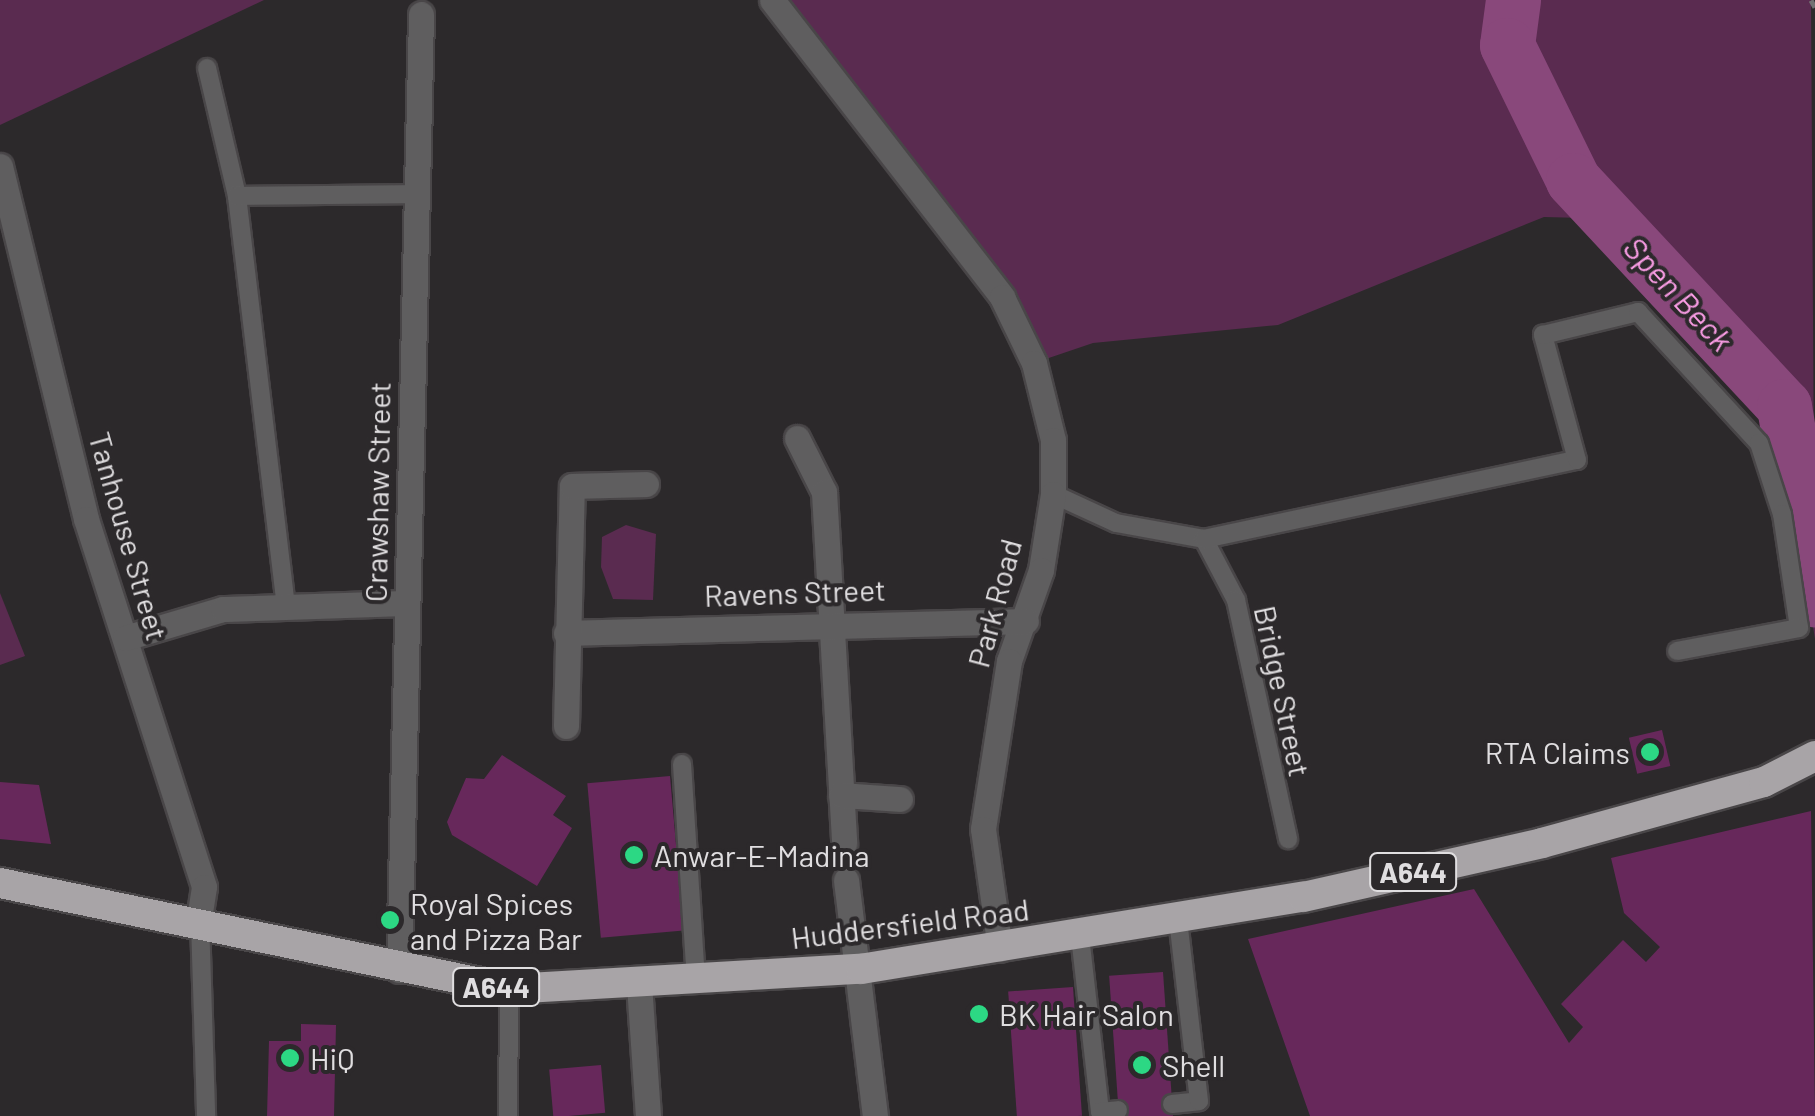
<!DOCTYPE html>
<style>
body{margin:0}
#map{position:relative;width:1815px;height:1116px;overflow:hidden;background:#2c292b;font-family:Barlow,sans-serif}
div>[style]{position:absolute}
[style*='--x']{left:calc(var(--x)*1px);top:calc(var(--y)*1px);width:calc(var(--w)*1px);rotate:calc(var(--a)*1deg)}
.green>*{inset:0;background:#5a2b50}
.river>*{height:55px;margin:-27.5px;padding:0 27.5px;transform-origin:27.5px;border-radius:27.5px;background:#89487b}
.building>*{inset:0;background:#67285b;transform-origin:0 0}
.path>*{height:5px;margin-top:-2.5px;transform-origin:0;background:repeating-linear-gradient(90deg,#737173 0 10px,transparent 0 15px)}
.roads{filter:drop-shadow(2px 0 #494648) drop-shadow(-2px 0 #494648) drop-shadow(0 2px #494648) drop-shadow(0 -2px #494648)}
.lane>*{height:18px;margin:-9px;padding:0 9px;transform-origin:9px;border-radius:9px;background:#5f5e5f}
.street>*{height:25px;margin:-12.5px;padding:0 12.5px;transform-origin:12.5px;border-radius:12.5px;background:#5f5e5f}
.highway>*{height:30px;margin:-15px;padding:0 15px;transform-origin:15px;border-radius:15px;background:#a8a4a7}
.dots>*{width:28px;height:28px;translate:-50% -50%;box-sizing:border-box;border:5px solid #2c292b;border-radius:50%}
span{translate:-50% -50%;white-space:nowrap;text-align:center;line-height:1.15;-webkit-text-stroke:8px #2c292b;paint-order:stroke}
.shield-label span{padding:2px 8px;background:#2c292b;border:2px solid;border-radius:8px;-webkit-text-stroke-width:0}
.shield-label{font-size:28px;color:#e0dee0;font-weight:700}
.street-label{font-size:30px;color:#e0dee0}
.poi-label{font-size:30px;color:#e0dee0}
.right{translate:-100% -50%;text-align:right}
.left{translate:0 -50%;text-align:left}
.water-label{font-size:32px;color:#f99ce4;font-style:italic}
</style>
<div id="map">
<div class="green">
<i style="clip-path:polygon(0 0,264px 0,0 125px)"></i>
<i style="clip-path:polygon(772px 0,1811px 0,1815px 639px,1779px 414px,1583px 218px,1544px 217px,1278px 325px,1093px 343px,1034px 363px)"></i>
<i style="clip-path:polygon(626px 525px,656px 534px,653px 600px,613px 599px,601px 567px,602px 537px)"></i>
<i style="clip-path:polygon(0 593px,25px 656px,0 665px)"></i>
</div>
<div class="river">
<i style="--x:1513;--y:0;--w:45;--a:97.6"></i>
<i style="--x:1507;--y:45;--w:150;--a:63.9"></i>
<i style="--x:1573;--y:180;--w:309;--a:47"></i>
<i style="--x:1784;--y:406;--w:196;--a:80.9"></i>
</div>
<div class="building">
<i style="left:1662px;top:730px;width:37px;height:34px;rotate:77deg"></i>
<i style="clip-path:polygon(502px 755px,566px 796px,553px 815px,572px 828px,537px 886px,452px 835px,447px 822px,466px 778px,484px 779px)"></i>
<i style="left:670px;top:776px;width:155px;height:83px;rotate:85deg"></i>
<i style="clip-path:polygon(0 782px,39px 785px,51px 844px,0 839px)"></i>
<i style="clip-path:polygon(1811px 811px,1815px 1116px,1310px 1116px,1248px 939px,1474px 889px,1569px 1043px,1583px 1027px,1561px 1004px,1623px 940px,1646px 962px,1660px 947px,1624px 913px,1611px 858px)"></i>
<i style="left:1163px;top:972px;width:144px;height:54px;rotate:86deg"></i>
<i style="left:1073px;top:987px;width:129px;height:65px;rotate:86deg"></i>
<i style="clip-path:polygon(301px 1024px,336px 1025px,334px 1116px,267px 1116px,269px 1041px,301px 1041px)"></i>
<i style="left:601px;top:1065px;width:48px;height:52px;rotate:85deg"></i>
</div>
<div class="path">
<i style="--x:1811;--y:0;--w:8;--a:60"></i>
</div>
<div class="roads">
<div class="lane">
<i style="--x:207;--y:68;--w:131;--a:76.8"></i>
<i style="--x:237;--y:196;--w:415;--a:83.2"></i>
<i style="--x:237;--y:196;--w:179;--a:-0.6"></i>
<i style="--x:1053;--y:494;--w:69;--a:24.7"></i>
<i style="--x:1116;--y:523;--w:89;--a:10.3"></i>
<i style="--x:1204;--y:539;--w:69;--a:62.3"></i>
<i style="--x:1236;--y:600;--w:245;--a:77.7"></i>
<i style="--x:1204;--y:539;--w:381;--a:-12"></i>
<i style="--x:1577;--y:460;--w:130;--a:-105.2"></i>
<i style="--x:1543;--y:335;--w:98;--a:-13.6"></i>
<i style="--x:1638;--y:312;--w:178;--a:47.3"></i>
<i style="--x:1759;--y:443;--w:75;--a:72.1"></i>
<i style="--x:1782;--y:514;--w:115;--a:81.5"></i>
<i style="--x:1799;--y:628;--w:124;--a:169.3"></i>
<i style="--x:682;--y:764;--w:216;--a:86.3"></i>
<i style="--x:200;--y:921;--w:195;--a:88.2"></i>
<i style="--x:1080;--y:936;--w:177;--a:83.5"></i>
<i style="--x:1100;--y:1112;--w:18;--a:-6"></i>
<i style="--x:1172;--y:1104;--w:27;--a:-6"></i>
<i style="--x:1199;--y:1101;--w:183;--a:-96.6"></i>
<i style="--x:508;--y:1116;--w:127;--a:-89.5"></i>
</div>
<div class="street">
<i style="--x:772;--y:0;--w:376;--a:52.2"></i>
<i style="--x:1002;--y:297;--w:73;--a:64.1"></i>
<i style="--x:1034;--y:363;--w:79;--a:76.1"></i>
<i style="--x:1053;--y:440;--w:54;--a:90"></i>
<i style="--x:1053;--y:494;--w:77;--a:99"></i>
<i style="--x:1041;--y:570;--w:96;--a:109.4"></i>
<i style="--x:1009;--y:661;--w:170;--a:98.8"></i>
<i style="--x:983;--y:829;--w:121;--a:81.9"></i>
<i style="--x:0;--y:166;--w:363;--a:76.3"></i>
<i style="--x:86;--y:519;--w:386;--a:72.2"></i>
<i style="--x:204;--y:887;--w:33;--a:99"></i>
<i style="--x:797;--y:438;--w:60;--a:63.4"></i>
<i style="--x:824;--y:492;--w:352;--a:86.7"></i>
<i style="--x:566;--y:633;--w:460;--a:-1.5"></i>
<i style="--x:125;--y:638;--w:102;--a:-16.5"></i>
<i style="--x:223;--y:609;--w:184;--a:-1.9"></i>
<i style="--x:566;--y:726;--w:240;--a:-88.6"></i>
<i style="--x:572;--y:486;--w:74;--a:-1.5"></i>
<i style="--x:841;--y:795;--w:59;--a:3.9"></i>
<i style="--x:846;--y:880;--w:238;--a:83"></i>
<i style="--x:399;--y:970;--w:956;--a:-88.68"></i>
<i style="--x:639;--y:984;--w:132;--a:86.1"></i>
</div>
<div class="highway">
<i style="--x:0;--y:883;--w:520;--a:11.76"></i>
<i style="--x:509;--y:989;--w:353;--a:-3.3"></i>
<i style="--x:861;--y:969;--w:448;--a:-9.3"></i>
<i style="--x:1303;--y:897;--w:245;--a:-12.7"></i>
<i style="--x:1542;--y:843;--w:230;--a:-15.4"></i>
<i style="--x:1764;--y:782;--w:57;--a:-27"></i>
</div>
</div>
<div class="dots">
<i style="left:1650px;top:752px;background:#2cd884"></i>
<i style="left:634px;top:855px;background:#2cd884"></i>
<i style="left:390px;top:920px;background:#2cd884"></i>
<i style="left:979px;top:1014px;background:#2cd884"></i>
<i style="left:290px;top:1058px;background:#2cd884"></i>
<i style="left:1142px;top:1065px;background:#2cd884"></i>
</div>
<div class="shield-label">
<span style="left:1413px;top:872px">A644</span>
<span style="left:496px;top:987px">A644</span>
</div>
<div class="street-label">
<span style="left:377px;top:492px;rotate:-89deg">Crawshaw Street</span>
<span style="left:129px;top:536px;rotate:74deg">Tanhouse Street</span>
<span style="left:795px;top:592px;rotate:-2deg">Ravens Street</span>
<span style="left:994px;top:603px;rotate:-75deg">Park Road</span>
<span style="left:1283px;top:691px;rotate:78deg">Bridge Street</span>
<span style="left:910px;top:923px;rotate:-7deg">Huddersfield Road</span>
</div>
<div class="poi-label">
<span class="right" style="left:1630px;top:752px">RTA Claims</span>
<span class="left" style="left:654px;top:855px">Anwar-E-Madina</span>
<span class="left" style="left:410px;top:920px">Royal Spices<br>and Pizza Bar</span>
<span class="left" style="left:999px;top:1014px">BK Hair Salon</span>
<span class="left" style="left:310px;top:1058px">HiQ</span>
<span class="left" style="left:1162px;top:1065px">Shell</span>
</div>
<div class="water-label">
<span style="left:1679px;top:293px;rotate:47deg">Spen Beck</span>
</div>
</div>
